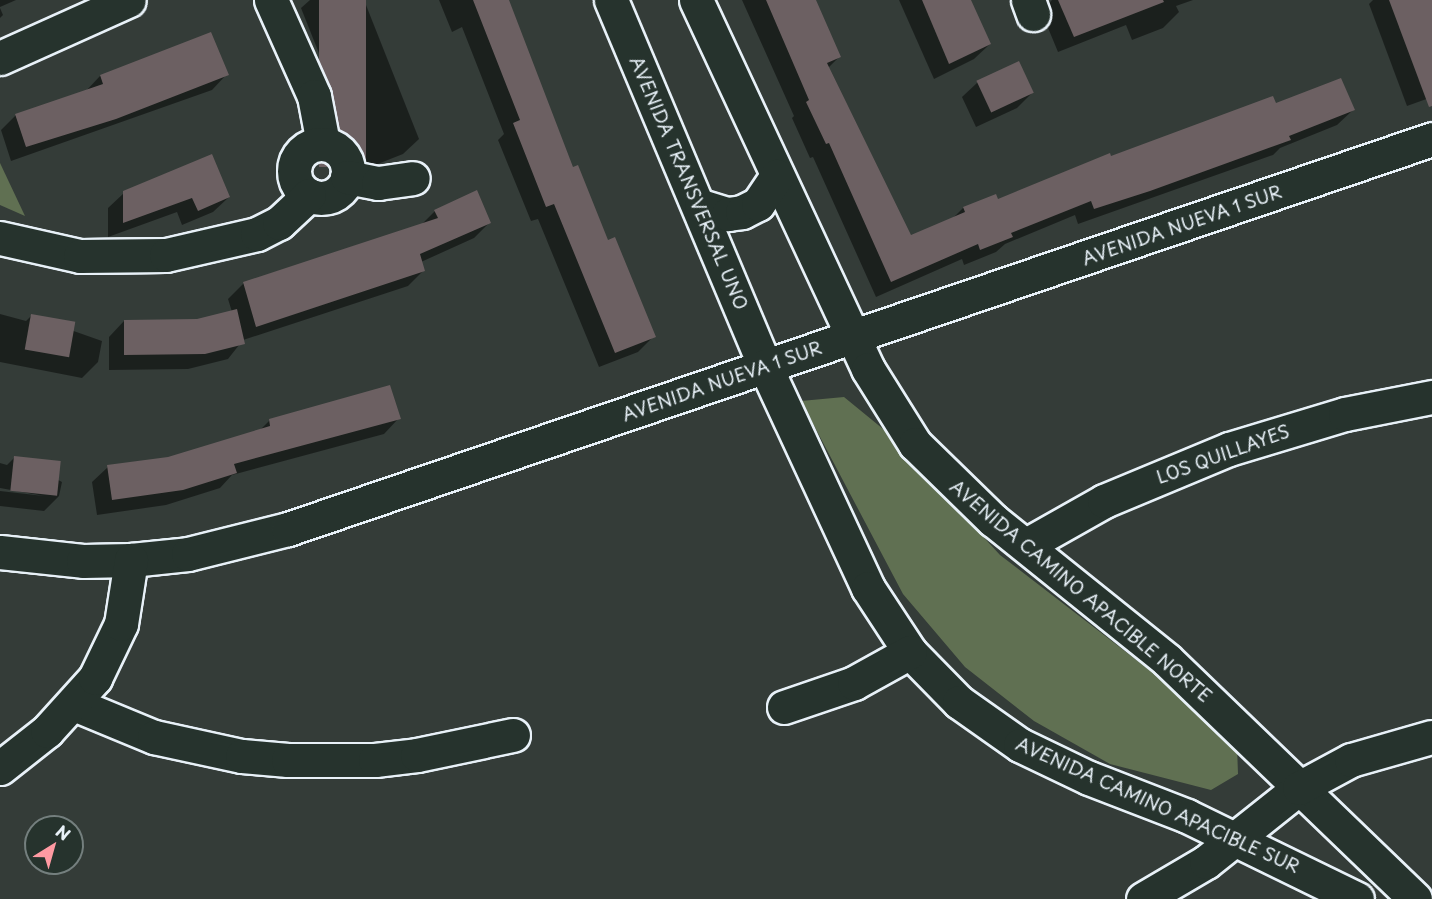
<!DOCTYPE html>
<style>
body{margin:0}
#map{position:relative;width:1432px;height:899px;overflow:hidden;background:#343c38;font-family:"Playpen Sans",sans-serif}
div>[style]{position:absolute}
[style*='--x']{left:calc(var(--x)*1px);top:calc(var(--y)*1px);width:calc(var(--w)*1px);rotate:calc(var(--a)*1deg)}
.green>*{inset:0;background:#607052}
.shadow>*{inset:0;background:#0007}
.building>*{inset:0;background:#6c6062;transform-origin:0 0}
.roads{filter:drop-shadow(2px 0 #e8f1f8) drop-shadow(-2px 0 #e8f1f8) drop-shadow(0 2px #e8f1f8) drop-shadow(0 -2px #e8f1f8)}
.minor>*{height:33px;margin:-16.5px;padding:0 16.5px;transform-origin:16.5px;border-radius:16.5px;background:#26332d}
.minor>.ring{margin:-16.5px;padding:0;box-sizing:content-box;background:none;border:33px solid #26332d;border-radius:50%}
span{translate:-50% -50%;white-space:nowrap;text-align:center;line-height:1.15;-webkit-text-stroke:4.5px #26332d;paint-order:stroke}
.street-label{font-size:18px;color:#e8f1f8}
.north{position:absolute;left:24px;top:815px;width:60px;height:60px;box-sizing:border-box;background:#26332d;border:2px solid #747f7e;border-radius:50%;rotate:37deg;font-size:16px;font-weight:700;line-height:24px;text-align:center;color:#e8f1f8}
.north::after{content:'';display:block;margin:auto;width:21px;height:27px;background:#ff9aa2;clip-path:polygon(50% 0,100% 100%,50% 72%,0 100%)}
</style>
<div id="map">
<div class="green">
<i style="clip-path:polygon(0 163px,25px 216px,0 205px)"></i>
<i style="clip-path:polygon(844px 397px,888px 433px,1000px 555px,1152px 672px,1237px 746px,1238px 774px,1211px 790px,1110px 764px,1034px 721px,965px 667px,903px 594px,801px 401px)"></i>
</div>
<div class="shadow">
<i style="clip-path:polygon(0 0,16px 0,0 7px)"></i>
<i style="clip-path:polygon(310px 0,364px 0,419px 139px,403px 154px,365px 169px,301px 8px)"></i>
<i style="clip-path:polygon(439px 0,506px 0,572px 169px,654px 336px,638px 352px,599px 367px,538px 219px,531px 221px,498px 140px,504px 134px,462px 27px,452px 32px)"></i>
<i style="clip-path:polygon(742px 0,799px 0,839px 57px,827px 69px,910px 237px,952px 219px,963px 208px,997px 201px,1110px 158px,1275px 105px,1353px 110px,1337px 125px,1280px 148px,1273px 155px,1078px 224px,1075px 215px,1005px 244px,996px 252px,964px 265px,962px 259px,876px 297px,813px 157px,810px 158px,792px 118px,794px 116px)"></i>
<i style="clip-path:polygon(899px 0,970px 0,990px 44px,974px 59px,934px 79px)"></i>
<i style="clip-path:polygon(1052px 0,1193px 0,1176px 6px,1179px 12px,1163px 28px,1132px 40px,1126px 25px,1058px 52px,1041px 11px)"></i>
<i style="clip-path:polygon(1373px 0,1432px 0,1432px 97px,1407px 106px,1369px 4px)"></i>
<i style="clip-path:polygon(0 8px,3px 15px,0 18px)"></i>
<i style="clip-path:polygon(210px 34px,227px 74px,212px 90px,11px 161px,1px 130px,16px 115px,85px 92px,100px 76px)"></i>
<i style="clip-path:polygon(978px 82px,1032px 93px,1017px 108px,976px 127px,962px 97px)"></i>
<i style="clip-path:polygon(124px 193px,229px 197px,213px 212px,182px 225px,177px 212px,108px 237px,108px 208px)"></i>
<i style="clip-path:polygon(435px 211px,489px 223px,474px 238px,421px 262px,424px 270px,408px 286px,243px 340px,228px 359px,188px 369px,109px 370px,109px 337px,124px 321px,197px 321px,232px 312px,228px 299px,244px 283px,421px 225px)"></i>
<i style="clip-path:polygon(0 314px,26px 321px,31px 316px,102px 341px,98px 362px,82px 378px,0 362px)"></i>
<i style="clip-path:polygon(399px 418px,384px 434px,232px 475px,220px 488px,166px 505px,97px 515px,92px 482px,108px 467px,169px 458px,259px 431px,270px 420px)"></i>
<i style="clip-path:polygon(15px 457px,62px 482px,59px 496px,44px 511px,0 506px,0 491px,44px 496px,0 488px,0 463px,7px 465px)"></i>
</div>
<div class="building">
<i style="left:319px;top:0;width:47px;height:167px"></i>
<i style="clip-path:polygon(473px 0,509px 0,573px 167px,578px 165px,608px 240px,615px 237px,656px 337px,615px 353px,554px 204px,546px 207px,513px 123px,520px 120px)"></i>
<i style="clip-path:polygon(766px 0,816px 0,841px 57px,827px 63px,911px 235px,965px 212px,963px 207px,996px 194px,998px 199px,1110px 153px,1111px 156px,1273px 96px,1276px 103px,1341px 78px,1355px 110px,1289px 136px,1291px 140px,1150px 191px,1094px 209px,1091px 201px,1011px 233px,1013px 237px,980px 250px,978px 244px,891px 282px,829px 143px,826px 144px,806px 102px,809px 100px)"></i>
<i style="clip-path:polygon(922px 0,971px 0,991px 44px,949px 64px)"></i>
<i style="clip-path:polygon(1058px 0,1163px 0,1164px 2px,1074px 37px)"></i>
<i style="clip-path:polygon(1389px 0,1432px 0,1432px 106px,1429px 107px)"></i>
<i style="clip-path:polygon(211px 32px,229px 75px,116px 119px,26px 147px,15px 114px,103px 84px,100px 75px)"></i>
<i style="left:1019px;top:61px;width:35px;height:47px;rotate:65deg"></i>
<i style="clip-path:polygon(212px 154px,230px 197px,198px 211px,192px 198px,123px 223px,123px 191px)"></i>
<i style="clip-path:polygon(477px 190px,491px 223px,420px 254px,425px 271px,256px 327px,243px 282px,438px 218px,434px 210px)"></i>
<i style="clip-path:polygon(237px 309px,245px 344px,205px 354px,124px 355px,124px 320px,197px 319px)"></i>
<i style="left:31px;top:314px;width:45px;height:36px;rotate:10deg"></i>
<i style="clip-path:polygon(390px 385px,401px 419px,234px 464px,237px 473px,183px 490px,112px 500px,107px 465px,168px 457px,270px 426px,269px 419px)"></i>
<i style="left:14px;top:456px;width:47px;height:35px;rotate:6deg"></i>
</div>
<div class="roads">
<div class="minor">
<i style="--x:271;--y:0;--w:105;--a:65.9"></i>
<i style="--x:314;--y:96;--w:48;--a:79.2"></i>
<i style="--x:611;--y:0;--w:397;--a:67.2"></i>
<i style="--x:765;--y:366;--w:245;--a:65.1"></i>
<i style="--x:868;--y:588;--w:77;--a:56.7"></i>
<i style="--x:910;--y:652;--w:70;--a:45.6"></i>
<i style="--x:959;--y:702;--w:75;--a:35.2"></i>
<i style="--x:1020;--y:745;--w:76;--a:25.6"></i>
<i style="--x:1089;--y:778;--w:105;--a:21.2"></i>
<i style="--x:1187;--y:816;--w:189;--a:26"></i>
<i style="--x:696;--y:0;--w:407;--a:65"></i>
<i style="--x:868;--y:369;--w:89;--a:57.9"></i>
<i style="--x:915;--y:444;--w:109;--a:44.3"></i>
<i style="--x:993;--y:520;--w:223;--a:38.8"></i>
<i style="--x:1167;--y:660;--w:344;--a:43.9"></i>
<i style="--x:1028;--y:0;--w:15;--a:70"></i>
<i style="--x:0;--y:58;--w:141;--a:-24.2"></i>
<i class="ring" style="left:294px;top:144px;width:21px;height:21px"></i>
<i style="--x:347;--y:177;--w:32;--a:11"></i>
<i style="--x:378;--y:183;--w:35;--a:-8"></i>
<i style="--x:701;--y:206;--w:28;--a:17"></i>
<i style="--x:728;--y:214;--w:14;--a:-8"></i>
<i style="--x:742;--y:212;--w:18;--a:-27"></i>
<i style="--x:758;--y:204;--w:34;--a:-56"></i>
<i style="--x:0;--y:238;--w:82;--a:12.7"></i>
<i style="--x:80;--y:256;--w:86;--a:-0.7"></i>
<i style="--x:166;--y:255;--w:93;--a:-13"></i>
<i style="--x:257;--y:234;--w:25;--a:-27"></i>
<i style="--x:279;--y:223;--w:41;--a:-43"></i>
<i style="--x:1026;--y:545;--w:90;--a:-29.4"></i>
<i style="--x:1104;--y:501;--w:135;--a:-22.6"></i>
<i style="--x:1229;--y:449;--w:121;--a:-16.8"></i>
<i style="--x:1345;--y:414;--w:89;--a:-11.1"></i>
<i style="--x:0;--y:552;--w:83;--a:6.2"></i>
<i style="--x:83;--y:561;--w:48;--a:-1.2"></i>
<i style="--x:131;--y:560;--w:57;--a:-6"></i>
<i style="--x:188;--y:554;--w:103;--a:-14"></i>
<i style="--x:288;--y:529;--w:1209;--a:-18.82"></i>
<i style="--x:74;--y:704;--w:87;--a:22.4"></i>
<i style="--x:154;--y:737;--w:90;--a:12.2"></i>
<i style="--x:242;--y:756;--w:46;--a:5"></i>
<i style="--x:288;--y:760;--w:87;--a:0"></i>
<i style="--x:375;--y:760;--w:42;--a:-6.8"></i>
<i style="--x:417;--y:755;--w:98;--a:-11.8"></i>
<i style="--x:784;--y:707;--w:74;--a:-18.9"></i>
<i style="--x:854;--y:683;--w:64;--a:-29"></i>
<i style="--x:0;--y:768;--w:60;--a:-38.2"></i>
<i style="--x:47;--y:731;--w:72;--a:-47.8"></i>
<i style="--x:95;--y:678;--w:60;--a:-64.3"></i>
<i style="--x:121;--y:624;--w:65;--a:-81.1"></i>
<i style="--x:1143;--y:899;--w:73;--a:-30.4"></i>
<i style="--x:1206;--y:862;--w:119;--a:-38.5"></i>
<i style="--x:1299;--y:788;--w:59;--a:-28.3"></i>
<i style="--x:1351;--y:760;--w:84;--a:-15.9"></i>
</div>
</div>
<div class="street-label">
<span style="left:689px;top:183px;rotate:67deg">AVENIDA TRANSVERSAL UNO</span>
<span style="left:1182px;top:225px;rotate:-19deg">AVENIDA NUEVA 1 SUR</span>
<span style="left:722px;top:381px;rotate:-19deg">AVENIDA NUEVA 1 SUR</span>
<span style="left:1223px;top:454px;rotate:-20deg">LOS QUILLAYES</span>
<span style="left:1081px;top:591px;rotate:40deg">AVENIDA CAMINO APACIBLE NORTE</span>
<span style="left:1158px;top:805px;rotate:24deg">AVENIDA CAMINO APACIBLE SUR</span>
</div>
<div class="north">N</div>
</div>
